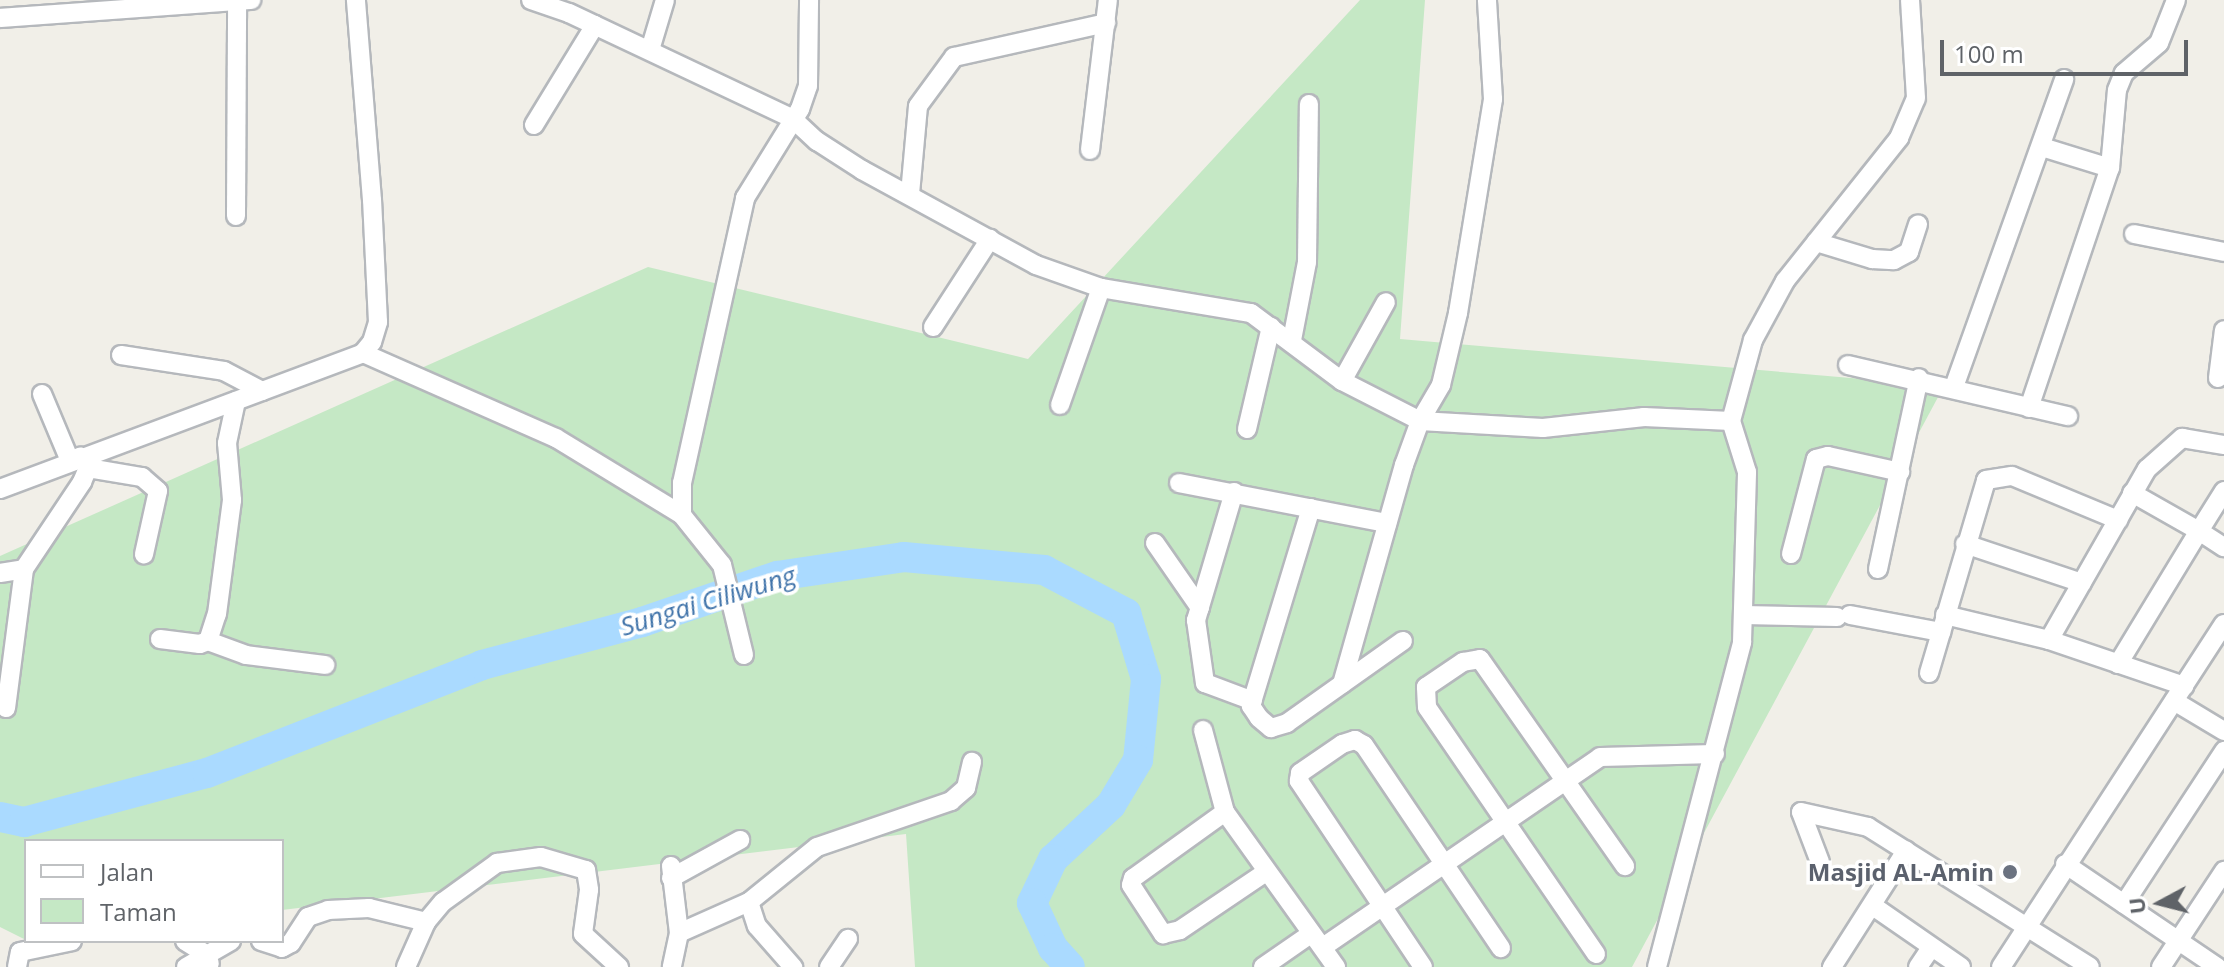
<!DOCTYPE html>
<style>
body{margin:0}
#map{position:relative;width:2224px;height:967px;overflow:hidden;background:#f1efe8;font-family:"Open Sans",sans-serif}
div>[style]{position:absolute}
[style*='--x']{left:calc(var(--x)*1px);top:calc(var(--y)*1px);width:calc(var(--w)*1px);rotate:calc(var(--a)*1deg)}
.green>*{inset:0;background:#c5e8c5}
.river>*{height:30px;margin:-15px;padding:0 15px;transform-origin:15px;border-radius:15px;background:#aadaff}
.roads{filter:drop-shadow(2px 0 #b5b8bc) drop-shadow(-2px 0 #b5b8bc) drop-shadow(0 2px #b5b8bc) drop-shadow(0 -2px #b5b8bc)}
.street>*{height:18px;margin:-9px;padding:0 9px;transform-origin:9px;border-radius:9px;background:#fff}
.dots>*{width:22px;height:22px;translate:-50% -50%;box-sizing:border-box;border:4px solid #fff;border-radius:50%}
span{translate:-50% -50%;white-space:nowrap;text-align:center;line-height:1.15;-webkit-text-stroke:7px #fff;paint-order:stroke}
.worship-label{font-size:24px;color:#5b616d;font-weight:700}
.right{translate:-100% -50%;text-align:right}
.water-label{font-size:26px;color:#4174aa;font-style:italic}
.legend{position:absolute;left:24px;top:839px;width:260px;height:104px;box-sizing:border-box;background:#fff;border:2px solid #bfc1c3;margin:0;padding:10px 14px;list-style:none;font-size:24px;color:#5f6368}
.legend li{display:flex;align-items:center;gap:16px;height:40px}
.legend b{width:40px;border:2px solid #bfc1c3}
.north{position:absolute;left:2120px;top:863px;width:80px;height:80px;-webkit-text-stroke:6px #fff;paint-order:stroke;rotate:263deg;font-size:22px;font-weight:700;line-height:32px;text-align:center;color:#5f6368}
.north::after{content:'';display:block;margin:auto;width:28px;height:36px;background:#5f6368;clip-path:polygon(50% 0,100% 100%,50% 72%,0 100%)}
.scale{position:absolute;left:1940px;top:40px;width:248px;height:36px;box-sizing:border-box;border:4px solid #5f6368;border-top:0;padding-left:10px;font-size:24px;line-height:28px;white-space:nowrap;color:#5f6368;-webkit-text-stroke:6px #fff;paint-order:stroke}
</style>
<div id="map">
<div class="green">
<i style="clip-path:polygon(1360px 0,1425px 0,1400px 339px,1944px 386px,1632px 967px,915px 967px,906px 834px,282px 910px,282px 841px,26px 841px,26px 940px,0 927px,0 556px,648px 267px,1028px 359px)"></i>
</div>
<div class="river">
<i style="--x:0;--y:817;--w:25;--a:12"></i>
<i style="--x:24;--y:822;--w:189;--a:-15"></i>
<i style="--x:207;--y:773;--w:295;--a:-21.4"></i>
<i style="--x:482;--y:665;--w:166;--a:-15"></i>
<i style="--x:642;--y:622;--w:143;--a:-18.8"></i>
<i style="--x:777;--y:576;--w:128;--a:-8.5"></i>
<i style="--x:904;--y:557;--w:141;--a:5.3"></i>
<i style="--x:1044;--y:570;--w:93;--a:27.7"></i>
<i style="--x:1126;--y:613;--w:69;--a:73.1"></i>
<i style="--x:1146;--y:679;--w:81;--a:95.6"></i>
<i style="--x:1138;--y:760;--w:52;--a:121"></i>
<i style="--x:1111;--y:805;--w:79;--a:137"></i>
<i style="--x:1053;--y:859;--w:49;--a:115.5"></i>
<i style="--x:1032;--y:903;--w:50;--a:65"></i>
<i style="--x:1053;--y:948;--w:25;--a:48"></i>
</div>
<div class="roads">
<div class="street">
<i style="--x:531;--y:0;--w:40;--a:18.9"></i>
<i style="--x:569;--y:13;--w:248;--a:25.3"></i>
<i style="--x:793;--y:119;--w:33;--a:43"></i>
<i style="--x:817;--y:141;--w:54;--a:32.8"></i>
<i style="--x:862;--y:170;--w:198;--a:28.6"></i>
<i style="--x:1036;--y:265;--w:69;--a:19.5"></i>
<i style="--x:1101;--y:288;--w:152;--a:9.5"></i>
<i style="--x:1251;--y:313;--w:114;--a:36.8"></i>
<i style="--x:1342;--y:381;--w:88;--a:27.1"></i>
<i style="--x:1420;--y:421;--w:123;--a:3.3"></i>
<i style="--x:1543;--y:428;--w:102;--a:-6.2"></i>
<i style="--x:1644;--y:417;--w:87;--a:2.6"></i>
<i style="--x:0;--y:18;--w:252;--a:-4.1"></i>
<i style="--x:650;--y:50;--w:52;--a:-73.3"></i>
<i style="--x:534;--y:125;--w:117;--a:-58.6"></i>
<i style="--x:2042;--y:147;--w:71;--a:17.2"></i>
<i style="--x:1090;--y:150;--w:151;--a:-83.2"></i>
<i style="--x:910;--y:194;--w:88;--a:-84.8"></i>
<i style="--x:918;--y:106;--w:61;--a:-53.7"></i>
<i style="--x:954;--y:57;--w:156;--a:-12.6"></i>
<i style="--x:236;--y:216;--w:214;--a:-89.7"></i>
<i style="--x:2134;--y:234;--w:92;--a:11.3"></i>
<i style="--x:1816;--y:242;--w:59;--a:16.9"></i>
<i style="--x:1872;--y:259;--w:22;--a:3"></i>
<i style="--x:1894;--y:260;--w:17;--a:-28"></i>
<i style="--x:1909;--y:252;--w:29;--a:-72"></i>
<i style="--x:933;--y:327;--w:105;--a:-57.1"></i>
<i style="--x:1292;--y:340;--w:79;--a:-79.1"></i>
<i style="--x:1307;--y:262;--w:158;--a:-89.3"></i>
<i style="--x:363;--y:353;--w:211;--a:23.8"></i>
<i style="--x:556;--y:438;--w:148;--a:31.4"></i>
<i style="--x:121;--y:355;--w:104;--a:8.8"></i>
<i style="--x:224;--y:371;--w:43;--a:27.8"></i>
<i style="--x:1848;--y:365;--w:226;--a:13.1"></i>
<i style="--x:2218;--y:378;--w:48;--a:-82.9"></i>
<i style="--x:1342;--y:381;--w:90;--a:-60.9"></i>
<i style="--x:1954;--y:387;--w:327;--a:-70.3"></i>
<i style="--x:42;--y:394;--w:73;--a:67.3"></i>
<i style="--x:1060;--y:405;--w:124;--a:-70.7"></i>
<i style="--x:2029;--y:408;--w:253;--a:-71.4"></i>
<i style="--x:2110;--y:168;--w:78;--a:-84.9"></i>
<i style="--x:2117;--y:90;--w:18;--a:-68"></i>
<i style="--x:2124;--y:73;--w:46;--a:-40.6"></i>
<i style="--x:2159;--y:43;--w:46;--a:-68.4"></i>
<i style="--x:1247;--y:429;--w:105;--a:-76.8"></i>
<i style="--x:88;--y:468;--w:55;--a:9.5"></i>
<i style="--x:142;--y:477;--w:21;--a:41"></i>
<i style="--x:158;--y:491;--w:65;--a:102.5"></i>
<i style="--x:1179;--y:483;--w:212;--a:10.9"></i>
<i style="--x:0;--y:489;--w:388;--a:-20.5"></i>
<i style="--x:363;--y:353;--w:14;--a:-51"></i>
<i style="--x:372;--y:342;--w:21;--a:-73"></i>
<i style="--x:378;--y:322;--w:122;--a:-92.8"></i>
<i style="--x:372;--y:200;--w:201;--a:-94.6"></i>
<i style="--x:2224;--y:491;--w:47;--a:122"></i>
<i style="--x:2199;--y:531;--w:30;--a:33"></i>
<i style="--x:1234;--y:492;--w:134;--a:106.5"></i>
<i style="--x:1196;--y:620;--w:64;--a:81.9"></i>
<i style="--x:1205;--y:683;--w:51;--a:20.6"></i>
<i style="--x:1311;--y:508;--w:207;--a:106.9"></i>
<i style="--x:1251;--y:706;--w:14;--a:56"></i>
<i style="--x:1259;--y:718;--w:16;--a:40"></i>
<i style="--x:1271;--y:728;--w:17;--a:-17"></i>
<i style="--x:1287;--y:723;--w:142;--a:-35.3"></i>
<i style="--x:1155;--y:543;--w:79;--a:55.3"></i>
<i style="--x:1965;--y:544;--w:123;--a:18.4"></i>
<i style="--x:1791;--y:554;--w:98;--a:-75.3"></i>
<i style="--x:1816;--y:459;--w:12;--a:-14"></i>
<i style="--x:1828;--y:456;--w:74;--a:12.5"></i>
<i style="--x:1878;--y:569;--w:195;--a:-77.9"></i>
<i style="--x:0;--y:573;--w:24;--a:-9"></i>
<i style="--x:1744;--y:615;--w:93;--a:1.2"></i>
<i style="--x:1850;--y:615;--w:93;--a:10.6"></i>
<i style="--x:1945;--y:615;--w:107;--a:13.5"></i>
<i style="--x:2049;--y:640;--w:143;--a:18.8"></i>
<i style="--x:160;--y:639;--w:40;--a:7.1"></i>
<i style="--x:200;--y:644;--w:9;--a:-21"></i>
<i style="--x:208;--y:641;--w:28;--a:-72"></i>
<i style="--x:217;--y:614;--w:115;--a:-82.5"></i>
<i style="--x:232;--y:500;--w:57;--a:-95"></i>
<i style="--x:227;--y:443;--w:43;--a:-77.9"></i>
<i style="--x:2049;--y:640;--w:197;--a:-60.2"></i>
<i style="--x:2147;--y:469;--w:47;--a:-41.5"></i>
<i style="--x:2182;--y:438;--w:43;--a:9.5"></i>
<i style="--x:208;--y:641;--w:40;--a:20.2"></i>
<i style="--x:246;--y:655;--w:80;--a:7.2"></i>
<i style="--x:744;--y:655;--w:93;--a:-103.7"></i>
<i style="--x:722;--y:565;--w:64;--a:-128.7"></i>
<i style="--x:682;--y:515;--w:32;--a:-90"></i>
<i style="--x:682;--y:483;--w:292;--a:-77.5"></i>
<i style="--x:745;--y:198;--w:105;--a:-58.3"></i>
<i style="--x:800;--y:109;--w:24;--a:-71"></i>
<i style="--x:808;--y:86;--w:86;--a:-89.3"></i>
<i style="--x:2118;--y:664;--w:156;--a:-58.7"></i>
<i style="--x:2199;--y:531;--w:77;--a:-150.4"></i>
<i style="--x:1929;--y:673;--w:201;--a:-73.5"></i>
<i style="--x:1986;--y:480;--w:26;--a:-9"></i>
<i style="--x:2012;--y:476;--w:115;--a:22.5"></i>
<i style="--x:1342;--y:684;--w:228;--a:-74.2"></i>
<i style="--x:1404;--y:465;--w:47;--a:-70"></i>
<i style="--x:1420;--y:421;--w:42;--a:-59.7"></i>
<i style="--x:1441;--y:385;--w:74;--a:-76.7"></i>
<i style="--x:1458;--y:313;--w:217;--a:-80.7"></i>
<i style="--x:1493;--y:99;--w:99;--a:-93.5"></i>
<i style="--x:2174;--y:701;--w:58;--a:31"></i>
<i style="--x:6;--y:708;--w:140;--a:-82.6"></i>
<i style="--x:24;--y:569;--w:105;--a:-56.3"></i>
<i style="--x:82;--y:482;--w:15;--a:-67"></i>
<i style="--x:88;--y:468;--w:14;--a:-124"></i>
<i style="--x:1203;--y:730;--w:85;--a:75"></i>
<i style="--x:1225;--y:812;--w:191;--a:54.4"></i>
<i style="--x:1225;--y:812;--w:113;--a:144.3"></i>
<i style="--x:1133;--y:878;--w:7;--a:106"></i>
<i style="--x:1131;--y:885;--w:59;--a:56.9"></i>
<i style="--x:1163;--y:934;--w:17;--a:-13"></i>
<i style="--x:1180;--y:930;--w:104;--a:-34"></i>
<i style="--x:1820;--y:862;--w:53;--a:-110.8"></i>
<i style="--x:1801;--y:812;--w:69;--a:12.6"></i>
<i style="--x:1868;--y:827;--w:262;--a:32.2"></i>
<i style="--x:2065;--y:864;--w:184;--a:34.1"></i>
<i style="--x:671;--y:866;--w:67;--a:83.2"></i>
<i style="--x:679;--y:933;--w:35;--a:102"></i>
<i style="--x:671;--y:878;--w:79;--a:-28.8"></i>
<i style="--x:749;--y:902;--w:25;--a:72"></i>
<i style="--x:757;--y:926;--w:55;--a:48.7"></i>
<i style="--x:2124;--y:904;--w:183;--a:-56.8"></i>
<i style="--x:1873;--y:906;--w:107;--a:34.7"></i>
<i style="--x:679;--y:933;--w:77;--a:-23.9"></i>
<i style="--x:749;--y:902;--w:87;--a:-39"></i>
<i style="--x:817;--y:847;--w:142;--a:-18.9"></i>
<i style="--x:951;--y:801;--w:20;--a:-41"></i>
<i style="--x:966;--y:788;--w:27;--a:-77"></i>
<i style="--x:185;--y:941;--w:26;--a:32"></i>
<i style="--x:207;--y:955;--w:9;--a:72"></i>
<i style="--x:261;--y:941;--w:22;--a:18"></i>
<i style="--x:282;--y:948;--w:10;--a:-29"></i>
<i style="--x:291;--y:943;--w:31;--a:-57"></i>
<i style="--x:308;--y:917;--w:21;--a:-19"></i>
<i style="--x:328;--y:910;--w:41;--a:-2.8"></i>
<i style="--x:369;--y:908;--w:59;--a:13.8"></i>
<i style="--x:426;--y:922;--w:26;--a:-50"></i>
<i style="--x:443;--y:902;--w:67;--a:-35.8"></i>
<i style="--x:497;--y:863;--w:44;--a:-7.8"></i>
<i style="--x:541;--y:857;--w:47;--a:16.1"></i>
<i style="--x:586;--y:870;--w:20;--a:81"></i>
<i style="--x:589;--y:890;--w:44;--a:97.8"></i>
<i style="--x:583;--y:934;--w:49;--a:42.5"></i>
<i style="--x:1323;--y:947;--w:336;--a:-34.4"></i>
<i style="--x:1600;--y:757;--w:115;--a:-1.5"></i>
<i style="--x:1596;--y:954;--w:299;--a:-124.4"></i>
<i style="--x:1427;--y:707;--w:20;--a:-93"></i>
<i style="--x:1426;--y:687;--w:45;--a:-34"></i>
<i style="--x:1463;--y:662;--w:17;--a:-10"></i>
<i style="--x:1480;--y:659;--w:253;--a:55"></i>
<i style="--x:17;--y:967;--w:15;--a:-79"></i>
<i style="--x:20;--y:952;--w:53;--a:-11.9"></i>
<i style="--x:186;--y:967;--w:52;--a:-30"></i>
<i style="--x:406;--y:967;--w:49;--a:-66"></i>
<i style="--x:829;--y:967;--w:34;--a:-56"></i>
<i style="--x:1263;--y:967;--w:56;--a:-34.8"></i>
<i style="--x:1423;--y:967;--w:224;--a:-123.7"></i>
<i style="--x:1299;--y:781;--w:8;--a:-83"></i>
<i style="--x:1300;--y:773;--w:51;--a:-34.6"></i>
<i style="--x:1342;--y:744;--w:14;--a:-17"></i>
<i style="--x:1355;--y:740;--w:10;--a:29"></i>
<i style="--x:1364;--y:745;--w:245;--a:56"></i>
<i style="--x:1657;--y:967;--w:336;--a:-75.3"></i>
<i style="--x:1742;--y:642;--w:170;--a:-88.3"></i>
<i style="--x:1747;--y:472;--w:53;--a:-107.4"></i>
<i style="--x:1731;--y:421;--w:84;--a:-74.8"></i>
<i style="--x:1753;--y:340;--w:67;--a:-61.5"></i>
<i style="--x:1785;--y:281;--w:183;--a:-51.4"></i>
<i style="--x:1899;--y:138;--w:43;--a:-67"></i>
<i style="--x:1916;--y:98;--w:98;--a:-93.5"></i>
<i style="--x:1832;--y:967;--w:138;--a:-57.5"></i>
<i style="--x:1918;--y:967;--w:22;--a:-56"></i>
<i style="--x:2001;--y:967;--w:409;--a:-57"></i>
<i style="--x:2161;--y:967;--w:115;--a:-56.7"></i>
</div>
</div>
<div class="dots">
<i style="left:2010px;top:872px;background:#6b7280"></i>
</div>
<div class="worship-label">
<span class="right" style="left:1994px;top:872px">Masjid AL-Amin</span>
</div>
<div class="water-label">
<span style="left:708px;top:601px;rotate:-17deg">Sungai Ciliwung</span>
</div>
<ul class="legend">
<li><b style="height:10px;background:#fff"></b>Jalan</li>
<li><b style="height:22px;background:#c5e8c5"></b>Taman</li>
</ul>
<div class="north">U</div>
<div class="scale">100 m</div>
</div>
